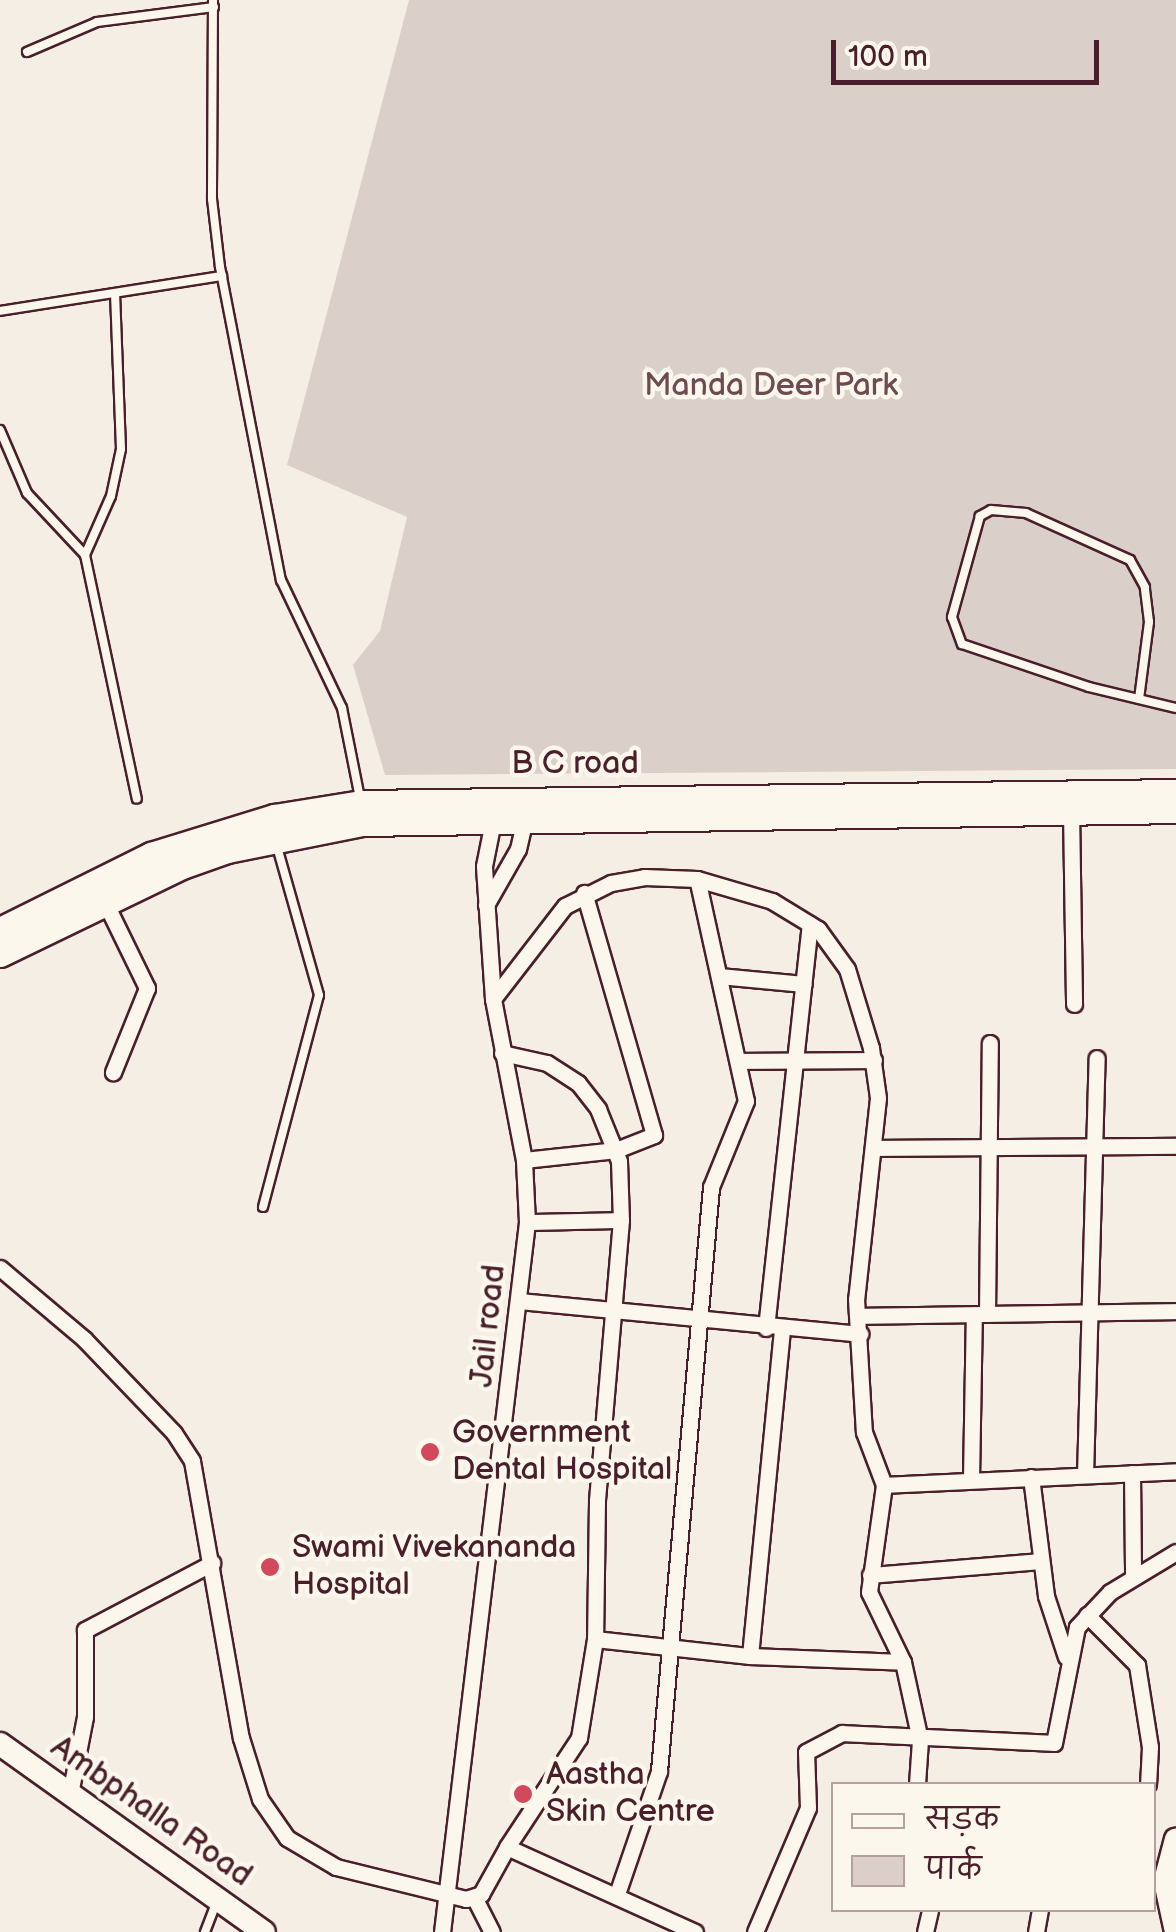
<!DOCTYPE html>
<meta charset="utf-8">
<style>
body{margin:0}
#map{position:relative;width:1176px;height:1932px;overflow:hidden;background:#f4eee4;font-family:"Balsamiq Sans","Playpen Sans Deva",sans-serif}
div>[style]{position:absolute}
[style*='--x']{left:calc(var(--x)*1px);top:calc(var(--y)*1px);width:calc(var(--w)*1px);rotate:calc(var(--a)*1deg)}
.green>*{inset:0;background:#dbd0c9}
.roads{filter:drop-shadow(2px 0 #4a1f2b) drop-shadow(-2px 0 #4a1f2b) drop-shadow(0 2px #4a1f2b) drop-shadow(0 -2px #4a1f2b)}
.lane>*{height:8px;margin:-4px;padding:0 4px;transform-origin:4px;border-radius:4px;background:#fbf7ec}
.street>*{height:15px;margin:-7.5px;padding:0 7.5px;transform-origin:7.5px;border-radius:7.5px;background:#fbf7ec}
.secondary>*{height:22px;margin:-11px;padding:0 11px;transform-origin:11px;border-radius:11px;background:#fbf7ec}
.primary>*{height:25px;margin:-12.5px;padding:0 12.5px;transform-origin:12.5px;border-radius:12.5px;background:#fbf7ec}
.dots>*{width:28px;height:28px;translate:-50% -50%;box-sizing:border-box;border:5px solid #fbf7ec;border-radius:50%}
span{translate:-50% -50%;white-space:nowrap;text-align:center;line-height:1.15;-webkit-text-stroke:9px #fbf7ec;paint-order:stroke}
.park-label{font-size:32px;color:#6e4b52}
.street-label{font-size:32px;color:#4a1f2b}
.poi-label{font-size:32px;color:#4a1f2b}
.left{translate:0 -50%;text-align:left}
.legend{position:absolute;left:831px;top:1782px;width:325px;height:130px;box-sizing:border-box;background:#fbf7ec;border:2px solid #b4a19f;margin:0;padding:12px 18px;list-style:none;font-size:30px;color:#4a1f2b}
.legend li{display:flex;align-items:center;gap:20px;height:50px}
.legend b{width:50px;border:2px solid #b4a19f}
.scale{position:absolute;left:831px;top:40px;width:268px;height:45px;box-sizing:border-box;border:5px solid #4a1f2b;border-top:0;padding-left:12px;font-size:30px;line-height:35px;white-space:nowrap;color:#4a1f2b;-webkit-text-stroke:8px #fbf7ec;paint-order:stroke}
</style>
<div id="map">
<div class="green">
<i style="clip-path:polygon(409px 0,1176px 0,1176px 769px,385px 775px,353px 665px,380px 631px,407px 517px,287px 465px)"></i>
</div>
<div class="roads">
<div class="lane">
<i style="--x:213;--y:0;--w:199;--a:90.3"></i>
<i style="--x:212;--y:199;--w:68;--a:83.3"></i>
<i style="--x:220;--y:267;--w:319;--a:79"></i>
<i style="--x:281;--y:580;--w:142;--a:64.5"></i>
<i style="--x:342;--y:708;--w:92;--a:78.7"></i>
<i style="--x:27;--y:52;--w:76;--a:-23.2"></i>
<i style="--x:97;--y:22;--w:118;--a:-7.3"></i>
<i style="--x:0;--y:311;--w:225;--a:-9"></i>
<i style="--x:0;--y:430;--w:69;--a:66.8"></i>
<i style="--x:27;--y:493;--w:85;--a:46.9"></i>
<i style="--x:85;--y:555;--w:249;--a:78"></i>
<i style="--x:85;--y:555;--w:64;--a:-66.2"></i>
<i style="--x:111;--y:496;--w:48;--a:-78"></i>
<i style="--x:121;--y:449;--w:156;--a:-92.2"></i>
<i style="--x:1139;--y:699;--w:78;--a:-82.6"></i>
<i style="--x:1149;--y:622;--w:35;--a:-97"></i>
<i style="--x:1145;--y:587;--w:31;--a:-119"></i>
<i style="--x:1130;--y:560;--w:114;--a:-155.7"></i>
<i style="--x:1026;--y:513;--w:35;--a:-175"></i>
<i style="--x:991;--y:510;--w:13;--a:151"></i>
<i style="--x:980;--y:516;--w:105;--a:105.5"></i>
<i style="--x:952;--y:617;--w:29;--a:70"></i>
<i style="--x:962;--y:644;--w:134;--a:18.7"></i>
<i style="--x:1089;--y:687;--w:89;--a:13.6"></i>
<i style="--x:263;--y:1207;--w:219;--a:-75.2"></i>
<i style="--x:319;--y:995;--w:158;--a:-105.8"></i>
<i style="--x:205;--y:1932;--w:31;--a:-69"></i>
</div>
<div class="street">
<i style="--x:1071;--y:810;--w:194;--a:89.1"></i>
<i style="--x:105;--y:902;--w:96;--a:64"></i>
<i style="--x:147;--y:988;--w:91;--a:112"></i>
<i style="--x:486;--y:905;--w:64;--a:-60.3"></i>
<i style="--x:518;--y:849;--w:37;--a:-77"></i>
<i style="--x:719;--y:976;--w:85;--a:5.4"></i>
<i style="--x:493;--y:999;--w:118;--a:-52.3"></i>
<i style="--x:565;--y:906;--w:51;--a:-26.6"></i>
<i style="--x:611;--y:883;--w:34;--a:-10"></i>
<i style="--x:644;--y:877;--w:53;--a:2.2"></i>
<i style="--x:697;--y:879;--w:78;--a:16.3"></i>
<i style="--x:772;--y:901;--w:54;--a:31.3"></i>
<i style="--x:818;--y:929;--w:49;--a:54.1"></i>
<i style="--x:847;--y:969;--w:83;--a:73.1"></i>
<i style="--x:871;--y:1048;--w:50;--a:82"></i>
<i style="--x:878;--y:1098;--w:202;--a:96.2"></i>
<i style="--x:856;--y:1299;--w:133;--a:86.6"></i>
<i style="--x:864;--y:1432;--w:57;--a:69.3"></i>
<i style="--x:884;--y:1485;--w:108;--a:98"></i>
<i style="--x:869;--y:1592;--w:78;--a:64.1"></i>
<i style="--x:903;--y:1662;--w:80;--a:77.7"></i>
<i style="--x:920;--y:1740;--w:44;--a:93.9"></i>
<i style="--x:502;--y:1053;--w:46;--a:12.5"></i>
<i style="--x:547;--y:1063;--w:37;--a:33"></i>
<i style="--x:578;--y:1083;--w:33;--a:52"></i>
<i style="--x:598;--y:1109;--w:56;--a:68"></i>
<i style="--x:619;--y:1161;--w:59;--a:88.1"></i>
<i style="--x:621;--y:1220;--w:282;--a:94.9"></i>
<i style="--x:597;--y:1501;--w:138;--a:90.8"></i>
<i style="--x:738;--y:1061;--w:136;--a:-0.4"></i>
<i style="--x:874;--y:1148;--w:302;--a:-0.4"></i>
<i style="--x:524;--y:1160;--w:93;--a:-6.2"></i>
<i style="--x:616;--y:1150;--w:41;--a:-21.5"></i>
<i style="--x:654;--y:1135;--w:252;--a:-106.1"></i>
<i style="--x:527;--y:1222;--w:94;--a:-1.2"></i>
<i style="--x:0;--y:1268;--w:110;--a:40.2"></i>
<i style="--x:84;--y:1339;--w:130;--a:46.2"></i>
<i style="--x:174;--y:1433;--w:33;--a:57"></i>
<i style="--x:192;--y:1461;--w:281;--a:80"></i>
<i style="--x:241;--y:1738;--w:64;--a:72.7"></i>
<i style="--x:260;--y:1799;--w:47;--a:55.3"></i>
<i style="--x:287;--y:1838;--w:57;--a:30.6"></i>
<i style="--x:336;--y:1867;--w:134;--a:13.8"></i>
<i style="--x:466;--y:1899;--w:16;--a:-18"></i>
<i style="--x:481;--y:1894;--w:54;--a:-61"></i>
<i style="--x:519;--y:1301;--w:343;--a:5.5"></i>
<i style="--x:987;--y:1314;--w:271;--a:-89.4"></i>
<i style="--x:858;--y:1316;--w:318;--a:-0.9"></i>
<i style="--x:766;--y:1328;--w:406;--a:-83.8"></i>
<i style="--x:1132;--y:1473;--w:104;--a:89.4"></i>
<i style="--x:1085;--y:1475;--w:417;--a:-88.4"></i>
<i style="--x:1031;--y:1477;--w:120;--a:82.8"></i>
<i style="--x:1046;--y:1596;--w:64;--a:71.8"></i>
<i style="--x:971;--y:1479;--w:164;--a:-89"></i>
<i style="--x:884;--y:1485;--w:292;--a:-2.7"></i>
<i style="--x:870;--y:1575;--w:170;--a:-4.7"></i>
<i style="--x:1087;--y:1615;--w:71;--a:45"></i>
<i style="--x:1137;--y:1665;--w:83;--a:81"></i>
<i style="--x:1150;--y:1747;--w:37;--a:93"></i>
<i style="--x:750;--y:1656;--w:328;--a:-84.4"></i>
<i style="--x:70;--y:1794;--w:78;--a:-79"></i>
<i style="--x:85;--y:1717;--w:87;--a:-90"></i>
<i style="--x:85;--y:1630;--w:144;--a:-27.8"></i>
<i style="--x:617;--y:1894;--w:130;--a:-71.1"></i>
<i style="--x:659;--y:1771;--w:586;--a:-84.91"></i>
<i style="--x:711;--y:1187;--w:93;--a:-67.9"></i>
<i style="--x:746;--y:1101;--w:227;--a:-102.4"></i>
<i style="--x:475;--y:1899;--w:37;--a:63"></i>
<i style="--x:442;--y:1932;--w:715;--a:-83.17"></i>
<i style="--x:527;--y:1222;--w:62;--a:-92.8"></i>
<i style="--x:524;--y:1160;--w:164;--a:-100.9"></i>
<i style="--x:493;--y:999;--w:133;--a:-93.9"></i>
<i style="--x:484;--y:866;--w:51;--a:-78.7"></i>
<i style="--x:695;--y:1932;--w:206;--a:-155.7"></i>
<i style="--x:507;--y:1847;--w:131;--a:-56.6"></i>
<i style="--x:579;--y:1738;--w:100;--a:-80.8"></i>
<i style="--x:595;--y:1639;--w:156;--a:6.3"></i>
<i style="--x:750;--y:1656;--w:153;--a:2.2"></i>
<i style="--x:755;--y:1932;--w:135;--a:-66.9"></i>
<i style="--x:808;--y:1808;--w:56;--a:-92"></i>
<i style="--x:806;--y:1752;--w:41;--a:-27.8"></i>
<i style="--x:842;--y:1733;--w:212;--a:2.7"></i>
<i style="--x:1054;--y:1743;--w:118;--a:-78.8"></i>
<i style="--x:1077;--y:1627;--w:48;--a:-46.7"></i>
<i style="--x:1110;--y:1592;--w:77;--a:-31.2"></i>
<i style="--x:925;--y:1932;--w:23;--a:-77"></i>
<i style="--x:1036;--y:1932;--w:22;--a:-80"></i>
</div>
<div class="secondary">
<i style="--x:0;--y:1744;--w:324;--a:35.5"></i>
<i style="--x:1176;--y:1932;--w:52;--a:-102.2"></i>
<i style="--x:1165;--y:1881;--w:43;--a:-75.3"></i>
</div>
<div class="primary">
<i style="--x:0;--y:930;--w:169;--a:-26.4"></i>
<i style="--x:151;--y:855;--w:129;--a:-17.2"></i>
<i style="--x:274;--y:817;--w:88;--a:-9.1"></i>
<i style="--x:361;--y:803;--w:815;--a:-0.77"></i>
<i style="--x:0;--y:954;--w:202;--a:-25.8"></i>
<i style="--x:182;--y:866;--w:48;--a:-19.6"></i>
<i style="--x:227;--y:850;--w:138;--a:-11.3"></i>
<i style="--x:362;--y:823;--w:814;--a:-0.91"></i>
</div>
</div>
<div class="dots">
<i style="left:430px;top:1452px;background:#d1495b"></i>
<i style="left:270px;top:1567px;background:#d1495b"></i>
<i style="left:523px;top:1794px;background:#d1495b"></i>
</div>
<div class="park-label">
<span style="left:771px;top:386px">Manda Deer Park</span>
</div>
<div class="street-label">
<span style="left:575px;top:764px">B C road</span>
<span style="left:489px;top:1326px;rotate:-84deg">Jail road</span>
<span style="left:151px;top:1812px;rotate:35deg">Ambphalla Road</span>
</div>
<div class="poi-label">
<span class="left" style="left:452px;top:1452px">Government<br>Dental Hospital</span>
<span class="left" style="left:292px;top:1567px">Swami Vivekananda<br>Hospital</span>
<span class="left" style="left:546px;top:1794px">Aastha<br>Skin Centre</span>
</div>
<ul class="legend">
<li><b style="height:12px;background:#fbf7ec"></b>सड़क</li>
<li><b style="height:28px;background:#dbd0c9"></b>पार्क</li>
</ul>
<div class="scale">100 m</div>
</div>
